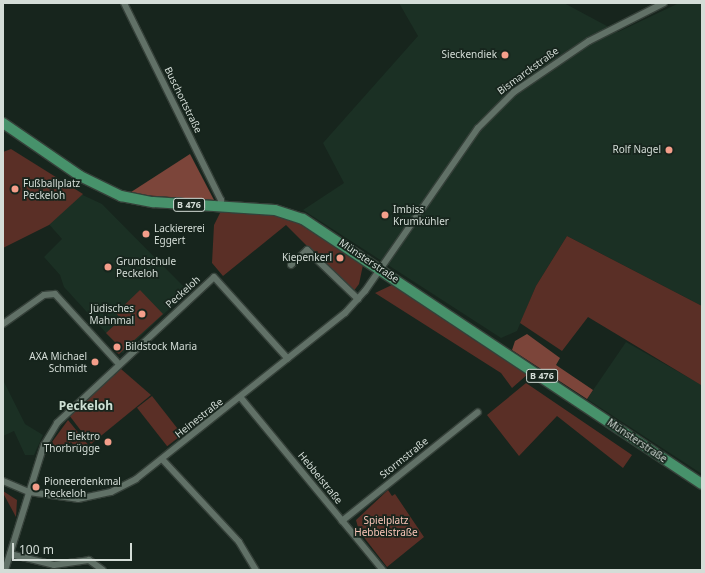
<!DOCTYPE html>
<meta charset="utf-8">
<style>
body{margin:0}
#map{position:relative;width:705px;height:573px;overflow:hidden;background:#17251d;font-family:"Noto Sans",sans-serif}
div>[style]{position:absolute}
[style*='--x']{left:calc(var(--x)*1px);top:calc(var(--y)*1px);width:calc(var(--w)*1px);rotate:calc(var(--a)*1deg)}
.built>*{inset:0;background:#1b3024}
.green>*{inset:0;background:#5a2f26;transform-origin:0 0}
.forest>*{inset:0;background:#7c453a}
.roads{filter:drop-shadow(1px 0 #354039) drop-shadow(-1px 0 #354039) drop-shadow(0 1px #354039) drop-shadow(0 -1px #354039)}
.minor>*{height:6px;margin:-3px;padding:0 3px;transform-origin:3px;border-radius:3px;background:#617167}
.primary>*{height:10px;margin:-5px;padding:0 5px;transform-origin:5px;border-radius:5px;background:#47926b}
.dots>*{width:11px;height:11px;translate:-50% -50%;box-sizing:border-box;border:2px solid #17251d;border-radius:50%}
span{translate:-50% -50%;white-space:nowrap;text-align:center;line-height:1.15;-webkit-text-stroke:3.5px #17251d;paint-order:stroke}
.shield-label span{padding:1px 3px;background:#17251d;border:1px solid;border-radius:3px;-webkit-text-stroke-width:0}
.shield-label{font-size:9px;color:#d4ddd7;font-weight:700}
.poi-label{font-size:10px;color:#d4ddd7}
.right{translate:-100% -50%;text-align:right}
.left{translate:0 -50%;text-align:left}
.street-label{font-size:10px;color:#d4ddd7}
.park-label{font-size:10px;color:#fbc5b8}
.quarter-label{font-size:12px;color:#cee0d4;font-weight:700}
.frame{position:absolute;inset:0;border:4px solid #d4ddd7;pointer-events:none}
.scale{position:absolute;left:12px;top:543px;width:120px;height:18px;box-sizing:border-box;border:2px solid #d4ddd7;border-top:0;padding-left:5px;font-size:12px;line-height:14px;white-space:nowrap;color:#d4ddd7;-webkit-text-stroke:3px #17251d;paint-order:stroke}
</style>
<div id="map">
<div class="built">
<i style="clip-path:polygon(399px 3px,564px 3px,618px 32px,679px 3px,702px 3px,702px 306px,567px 236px,536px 286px,517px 331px,501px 338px,303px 210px,344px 183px,323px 143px,418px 36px)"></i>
<i style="clip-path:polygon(59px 184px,102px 204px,188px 291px,123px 353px,114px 351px,118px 346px,64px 287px,60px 275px,44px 257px,62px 239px,47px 222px)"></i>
<i style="clip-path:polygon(626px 342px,700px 384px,702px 380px,702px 474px,587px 399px)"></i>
<i style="clip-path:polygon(3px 380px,25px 424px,43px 435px,34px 455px,25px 455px,14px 431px,3px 436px)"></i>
</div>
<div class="green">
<i style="clip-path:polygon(11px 149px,83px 194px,49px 225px,3px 248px,3px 152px)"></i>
<i style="clip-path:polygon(221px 211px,282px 215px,297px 220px,363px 265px,359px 284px,353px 292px,286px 225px,223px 276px,212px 263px,214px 225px)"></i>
<i style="clip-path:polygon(567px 236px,702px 306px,701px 385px,588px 317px,562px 351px,520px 323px,536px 286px)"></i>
<i style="clip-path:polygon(394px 284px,474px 340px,528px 374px,512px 388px,501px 373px,375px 293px)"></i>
<i style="clip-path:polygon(140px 290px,163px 314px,119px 354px,114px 351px,119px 346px,106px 333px,121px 319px,116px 313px)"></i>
<i style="clip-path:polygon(121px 369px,151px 395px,91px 444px,69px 415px)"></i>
<i style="clip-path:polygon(526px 383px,632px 455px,623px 468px,557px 416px,519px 456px,487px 415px)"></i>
<i style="left:152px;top:396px;width:49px;height:19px;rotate:52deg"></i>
<i style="clip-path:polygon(68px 420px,90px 447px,82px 455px,71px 442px,58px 451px,52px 442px)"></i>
<i style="clip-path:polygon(388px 490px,392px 496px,395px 494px,424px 537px,387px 567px,359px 531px,356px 520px)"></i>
<i style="clip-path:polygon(3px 491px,17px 500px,16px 517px,3px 493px)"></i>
</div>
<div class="forest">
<i style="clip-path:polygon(190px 154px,214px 200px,128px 194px)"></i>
<i style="clip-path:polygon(527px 334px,560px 358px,556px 365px,593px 390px,587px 399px,512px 350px,515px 341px)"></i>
</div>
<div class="roads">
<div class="minor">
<i style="--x:124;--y:3;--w:220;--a:63.8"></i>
<i style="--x:221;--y:200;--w:6;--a:99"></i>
<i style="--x:291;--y:265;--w:22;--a:-43"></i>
<i style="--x:307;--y:250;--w:71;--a:43.9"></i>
<i style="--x:3;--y:324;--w:50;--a:-35.3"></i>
<i style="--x:44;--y:295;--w:11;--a:-5"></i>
<i style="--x:55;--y:294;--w:93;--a:47.6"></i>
<i style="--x:241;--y:398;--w:223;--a:50.5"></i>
<i style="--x:162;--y:459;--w:113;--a:47.1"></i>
<i style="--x:239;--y:542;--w:33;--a:59"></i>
<i style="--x:3;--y:481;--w:28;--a:23"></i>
<i style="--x:29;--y:492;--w:49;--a:8.1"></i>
<i style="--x:78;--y:499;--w:34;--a:-12"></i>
<i style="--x:111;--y:492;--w:28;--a:-27"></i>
<i style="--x:136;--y:479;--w:267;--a:-38.5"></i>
<i style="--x:345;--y:313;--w:30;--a:-48"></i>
<i style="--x:365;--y:291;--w:198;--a:-55.3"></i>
<i style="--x:478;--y:128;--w:51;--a:-45"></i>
<i style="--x:514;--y:92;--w:91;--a:-34.2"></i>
<i style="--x:589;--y:41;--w:84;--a:-26.9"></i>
<i style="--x:342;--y:521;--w:174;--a:-38.7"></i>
<i style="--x:10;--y:554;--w:45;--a:14"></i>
<i style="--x:54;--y:565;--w:35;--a:-8"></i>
<i style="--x:89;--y:560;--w:17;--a:36"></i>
<i style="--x:5;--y:570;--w:131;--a:-72.7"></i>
<i style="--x:44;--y:445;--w:26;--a:-59"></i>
<i style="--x:57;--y:423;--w:214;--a:-42.9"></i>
<i style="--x:214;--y:277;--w:110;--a:47.9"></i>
</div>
<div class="primary">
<i style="--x:3;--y:123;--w:93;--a:34.5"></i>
<i style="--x:80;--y:176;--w:46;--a:26"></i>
<i style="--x:121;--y:196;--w:33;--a:11"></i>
<i style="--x:153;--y:202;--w:122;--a:3.8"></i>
<i style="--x:275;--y:210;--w:29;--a:18"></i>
<i style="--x:303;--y:219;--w:479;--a:33.6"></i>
</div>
</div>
<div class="dots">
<i style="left:505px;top:55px;background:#f49e8a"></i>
<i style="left:669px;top:150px;background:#f49e8a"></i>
<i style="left:15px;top:189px;background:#f49e8a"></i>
<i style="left:385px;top:215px;background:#f49e8a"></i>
<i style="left:146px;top:234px;background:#f49e8a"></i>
<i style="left:340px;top:258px;background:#f49e8a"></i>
<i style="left:108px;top:267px;background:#f49e8a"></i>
<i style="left:142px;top:314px;background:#f49e8a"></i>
<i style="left:117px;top:347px;background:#f49e8a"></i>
<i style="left:95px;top:362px;background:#f49e8a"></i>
<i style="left:108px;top:442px;background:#f49e8a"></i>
<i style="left:36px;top:487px;background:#f49e8a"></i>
</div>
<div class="shield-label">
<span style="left:189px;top:205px">B 476</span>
<span style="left:542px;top:376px">B 476</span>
</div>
<div class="poi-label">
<span class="right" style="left:497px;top:55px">Sieckendiek</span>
<span class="right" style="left:661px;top:150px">Rolf Nagel</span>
<span class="left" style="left:23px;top:189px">Fußballplatz<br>Peckeloh</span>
<span class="left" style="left:393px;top:215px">Imbiss<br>Krumkühler</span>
<span class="left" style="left:154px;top:234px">Lackiererei<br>Eggert</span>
<span class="right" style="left:332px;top:258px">Kiepenkerl</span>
<span class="left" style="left:116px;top:267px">Grundschule<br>Peckeloh</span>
<span class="right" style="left:134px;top:314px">Jüdisches<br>Mahnmal</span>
<span class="left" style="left:125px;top:347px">Bildstock Maria</span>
<span class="right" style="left:87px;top:362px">AXA Michael<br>Schmidt</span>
<span class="right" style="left:100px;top:442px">Elektro<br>Thorbrügge</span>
<span class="left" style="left:44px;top:487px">Pioneerdenkmal<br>Peckeloh</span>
</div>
<div class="street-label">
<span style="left:528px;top:71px;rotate:-36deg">Bismarckstraße</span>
<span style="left:183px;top:100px;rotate:64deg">Buschortstraße</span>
<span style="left:369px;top:261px;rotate:34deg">Münsterstraße</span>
<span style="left:183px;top:292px;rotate:-42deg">Peckeloh</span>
<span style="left:199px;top:418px;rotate:-38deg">Heinestraße</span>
<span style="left:637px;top:441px;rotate:34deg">Münsterstraße</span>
<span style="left:404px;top:458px;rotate:-39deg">Stormstraße</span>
<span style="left:320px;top:478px;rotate:51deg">Hebbelstraße</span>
</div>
<div class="park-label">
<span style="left:386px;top:526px">Spielplatz<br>Hebbelstraße</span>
</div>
<div class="quarter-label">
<span style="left:86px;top:406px">Peckeloh</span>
</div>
<div class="frame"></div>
<div class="scale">100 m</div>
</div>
